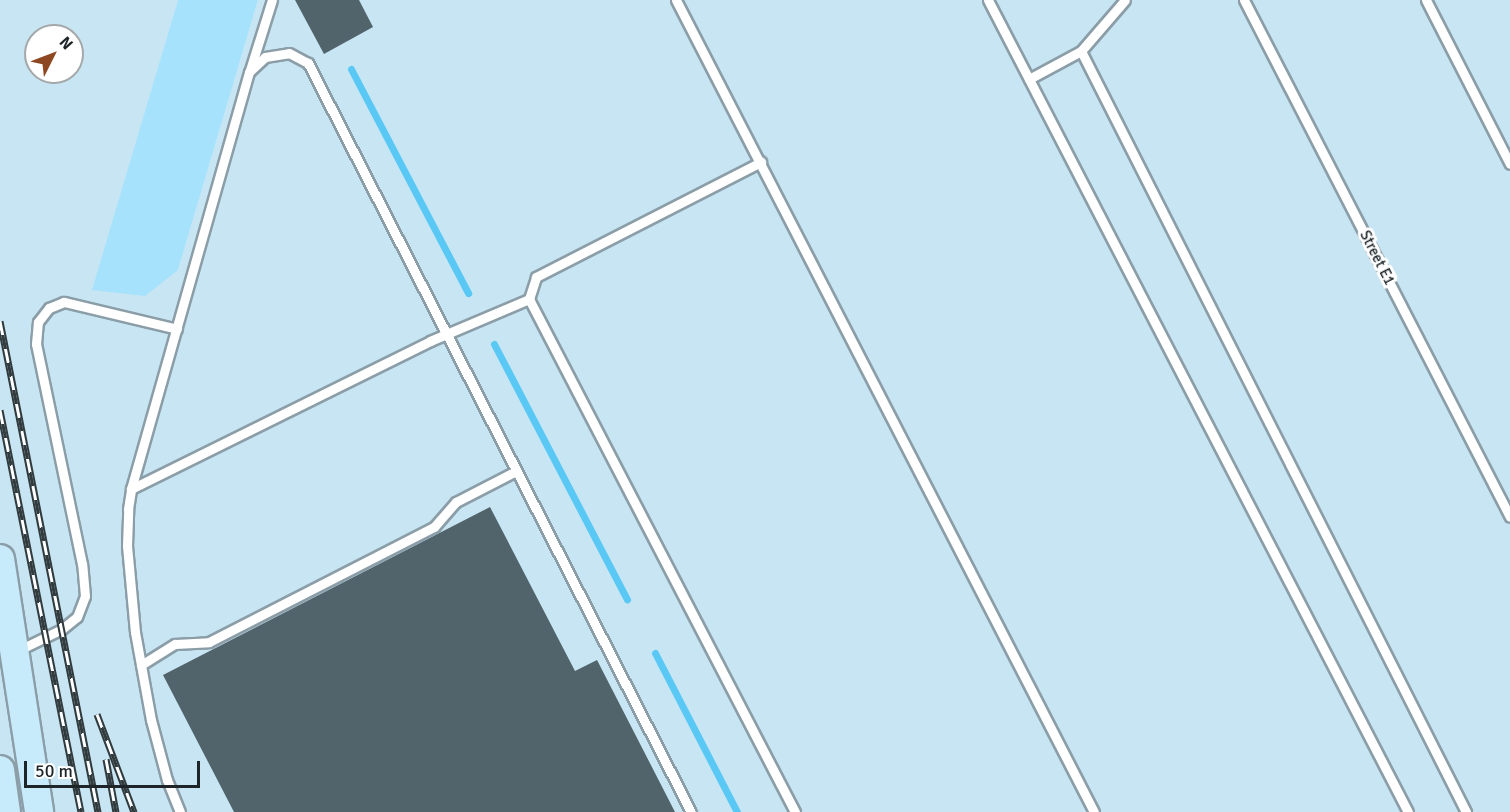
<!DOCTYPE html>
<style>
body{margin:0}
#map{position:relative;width:1510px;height:812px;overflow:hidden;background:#dbeff9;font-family:Signika,sans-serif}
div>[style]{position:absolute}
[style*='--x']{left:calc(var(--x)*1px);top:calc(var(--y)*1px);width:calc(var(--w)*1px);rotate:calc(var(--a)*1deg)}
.built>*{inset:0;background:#c7e5f2}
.green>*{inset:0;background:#a7e2fd}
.stream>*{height:7px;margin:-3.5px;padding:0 3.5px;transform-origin:3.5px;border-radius:3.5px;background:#5ac8f4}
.building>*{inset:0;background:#51646c}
.roads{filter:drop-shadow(2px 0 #8b9ea8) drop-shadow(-2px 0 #8b9ea8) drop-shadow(0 2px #8b9ea8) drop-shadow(0 -2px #8b9ea8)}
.lane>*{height:9px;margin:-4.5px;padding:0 4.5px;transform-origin:4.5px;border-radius:4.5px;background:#fff}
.primary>*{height:28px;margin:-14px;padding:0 14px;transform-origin:14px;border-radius:14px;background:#c8ebfb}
.rail>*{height:7px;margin-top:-3.5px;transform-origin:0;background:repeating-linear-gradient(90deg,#fff 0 14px,#313a3d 0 28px);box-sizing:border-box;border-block:2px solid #313a3d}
span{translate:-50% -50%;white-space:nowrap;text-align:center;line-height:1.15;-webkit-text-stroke:6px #fff;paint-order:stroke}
.street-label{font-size:15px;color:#1d2528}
.north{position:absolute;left:24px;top:24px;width:60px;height:60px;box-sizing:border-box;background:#fff;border:2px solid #a5a8a9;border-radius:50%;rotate:48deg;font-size:16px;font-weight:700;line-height:24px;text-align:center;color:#1d2528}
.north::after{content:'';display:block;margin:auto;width:21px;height:27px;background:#8e4821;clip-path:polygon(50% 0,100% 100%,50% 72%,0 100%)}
.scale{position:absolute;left:24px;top:761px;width:176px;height:27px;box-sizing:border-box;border:3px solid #1d2528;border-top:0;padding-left:8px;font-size:18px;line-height:21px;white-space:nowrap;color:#1d2528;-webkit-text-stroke:4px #fff;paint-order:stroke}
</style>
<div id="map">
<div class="built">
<i style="clip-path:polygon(evenodd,0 0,178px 0,93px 290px,178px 270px,258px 0,1510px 0,1510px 812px,0 812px,0 0,36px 36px,72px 36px,72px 72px,36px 72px,36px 36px)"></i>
</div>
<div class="green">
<i style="clip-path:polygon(178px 0,258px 0,178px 270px,145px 296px,92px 290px)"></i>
</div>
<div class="stream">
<i style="--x:351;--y:69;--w:253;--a:62.4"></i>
<i style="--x:494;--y:344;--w:288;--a:62.5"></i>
<i style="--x:655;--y:653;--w:179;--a:62.7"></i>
</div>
<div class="building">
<i style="clip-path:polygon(295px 0,359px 0,373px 27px,324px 54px)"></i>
<i style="clip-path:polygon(490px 507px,575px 671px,597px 660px,675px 812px,234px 812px,163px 675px)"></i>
</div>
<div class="roads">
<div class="lane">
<i style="--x:676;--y:0;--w:913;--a:62.76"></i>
<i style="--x:988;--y:0;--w:914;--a:62.65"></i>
<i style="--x:1244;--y:0;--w:581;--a:62.77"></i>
<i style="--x:1426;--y:0;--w:184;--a:62.9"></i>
<i style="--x:1081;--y:51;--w:853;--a:63.16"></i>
<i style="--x:250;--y:70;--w:73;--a:-72.6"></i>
<i style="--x:1029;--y:79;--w:59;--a:-28.3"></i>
<i style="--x:1081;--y:51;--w:67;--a:-49.2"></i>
<i style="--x:529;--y:299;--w:578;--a:62.59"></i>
<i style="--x:131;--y:489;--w:334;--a:-26.3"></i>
<i style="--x:430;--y:341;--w:108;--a:-23"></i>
<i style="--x:529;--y:299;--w:23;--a:-72"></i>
<i style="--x:536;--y:277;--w:253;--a:-27.1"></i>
<i style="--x:17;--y:651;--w:50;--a:-26.1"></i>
<i style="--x:62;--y:629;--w:19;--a:-39"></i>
<i style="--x:77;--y:617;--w:22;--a:-69"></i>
<i style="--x:85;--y:596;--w:32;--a:-95"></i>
<i style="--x:82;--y:564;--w:225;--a:-101.8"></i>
<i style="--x:36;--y:344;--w:22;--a:-85"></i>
<i style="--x:38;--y:322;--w:18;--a:-52"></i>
<i style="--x:49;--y:308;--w:16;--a:-22"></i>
<i style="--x:64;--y:302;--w:116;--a:13.4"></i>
<i style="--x:141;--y:665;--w:40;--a:-32"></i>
<i style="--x:175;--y:644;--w:34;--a:-3"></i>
<i style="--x:209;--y:642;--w:253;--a:-27.1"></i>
<i style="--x:434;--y:527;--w:33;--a:-49"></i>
<i style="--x:456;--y:502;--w:68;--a:-27.3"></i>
<i style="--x:180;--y:812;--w:35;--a:-112"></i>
<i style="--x:167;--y:780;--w:62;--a:-104.9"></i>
<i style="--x:151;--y:720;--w:89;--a:-100.3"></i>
<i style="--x:135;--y:632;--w:86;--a:-95.3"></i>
<i style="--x:127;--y:546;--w:37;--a:-88"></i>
<i style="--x:128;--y:509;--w:20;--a:-81"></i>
<i style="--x:131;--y:489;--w:433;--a:-74.2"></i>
<i style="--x:249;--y:72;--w:22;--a:-43"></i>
<i style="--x:265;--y:57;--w:24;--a:-9"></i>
<i style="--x:289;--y:53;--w:21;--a:28"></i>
<i style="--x:308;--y:63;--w:841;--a:62.92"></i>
</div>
<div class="primary">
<i style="--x:0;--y:559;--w:256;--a:81.2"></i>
<i style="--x:0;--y:770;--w:42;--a:81.9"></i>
</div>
</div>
<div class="rail">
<i style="--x:0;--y:321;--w:501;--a:78.71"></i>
<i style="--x:0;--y:410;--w:410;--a:78.6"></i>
<i style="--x:97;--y:714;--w:105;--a:69.3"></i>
<i style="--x:106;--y:759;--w:54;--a:79.3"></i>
</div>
<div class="street-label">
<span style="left:1377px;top:258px;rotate:63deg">Street E1</span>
</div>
<div class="north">N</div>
<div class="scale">50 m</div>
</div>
